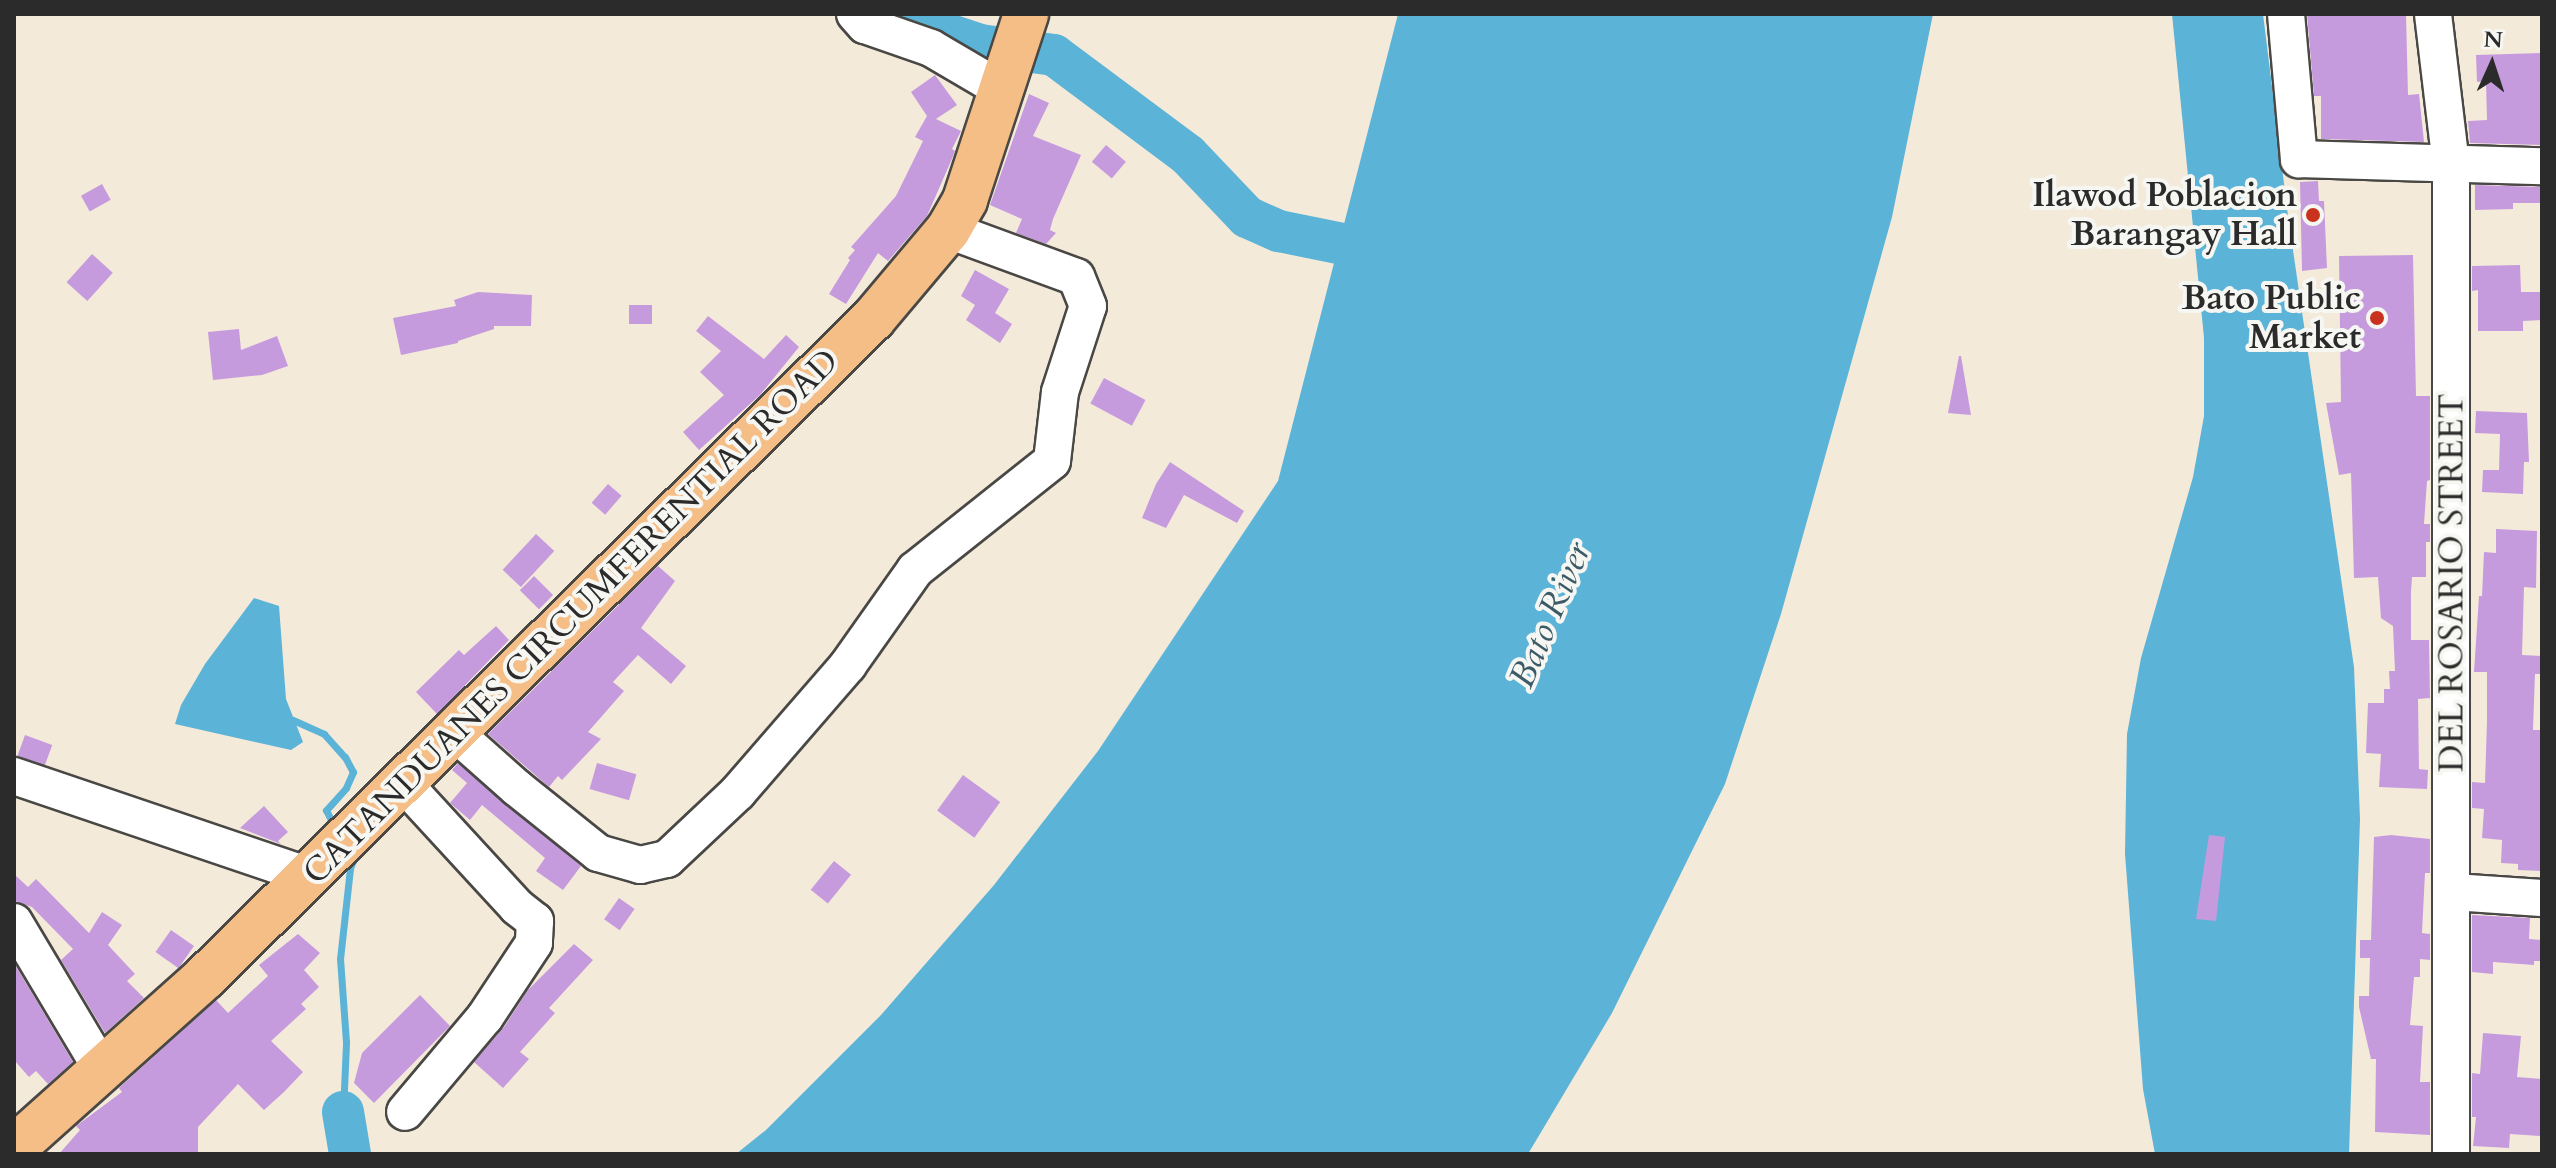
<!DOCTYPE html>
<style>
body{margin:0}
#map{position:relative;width:2556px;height:1168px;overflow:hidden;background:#f4ead9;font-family:Cardo,serif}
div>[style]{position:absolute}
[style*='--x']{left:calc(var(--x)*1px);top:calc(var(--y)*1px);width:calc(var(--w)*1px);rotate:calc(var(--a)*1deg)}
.water>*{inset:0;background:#5bb3d8}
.stream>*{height:7px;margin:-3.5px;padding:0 3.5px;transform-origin:3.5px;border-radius:3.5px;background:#5bb3d8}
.river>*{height:42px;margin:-21px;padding:0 21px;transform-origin:21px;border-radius:21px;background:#5bb3d8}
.building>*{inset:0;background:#c69bde;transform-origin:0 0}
.roads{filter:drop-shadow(2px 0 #494845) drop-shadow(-2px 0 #494845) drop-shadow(0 2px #494845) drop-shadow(0 -2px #494845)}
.minor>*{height:36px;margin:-18px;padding:0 18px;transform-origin:18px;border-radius:18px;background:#fff}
.major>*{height:44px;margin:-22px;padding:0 22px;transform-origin:22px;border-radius:22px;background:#f6be87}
.dots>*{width:22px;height:22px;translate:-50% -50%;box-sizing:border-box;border:4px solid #f6f6f2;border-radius:50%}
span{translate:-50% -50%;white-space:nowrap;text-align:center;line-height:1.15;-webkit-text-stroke:8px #f6f6f2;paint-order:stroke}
.poi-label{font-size:34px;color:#2b2b2b;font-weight:700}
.right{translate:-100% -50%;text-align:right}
.street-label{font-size:34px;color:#2b2b2b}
.water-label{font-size:36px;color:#3c5b68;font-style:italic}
.frame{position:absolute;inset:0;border:16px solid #2b2b2b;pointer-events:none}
.north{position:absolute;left:2452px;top:24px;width:80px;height:80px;-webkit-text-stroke:6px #f6f6f2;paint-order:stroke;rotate:3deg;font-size:22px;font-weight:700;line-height:32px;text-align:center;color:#2b2b2b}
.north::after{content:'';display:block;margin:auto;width:28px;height:36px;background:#2b2b2b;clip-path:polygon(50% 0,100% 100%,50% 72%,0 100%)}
</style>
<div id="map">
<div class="water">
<i style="clip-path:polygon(1398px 14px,1933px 14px,1892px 217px,1781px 614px,1725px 784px,1612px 1013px,1528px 1154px,736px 1154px,766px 1130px,881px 1015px,994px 885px,1098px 751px,1278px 481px)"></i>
<i style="clip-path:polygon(2172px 14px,2263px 14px,2288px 216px,2354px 667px,2360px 819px,2349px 1154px,2155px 1154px,2143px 1089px,2125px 854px,2127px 734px,2141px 658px,2193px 477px,2204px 416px,2204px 338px)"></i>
<i style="clip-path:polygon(254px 598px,279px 606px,286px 699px,303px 742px,291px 750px,175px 724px,181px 705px,205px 664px)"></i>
</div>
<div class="stream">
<i style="--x:293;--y:720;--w:34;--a:24"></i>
<i style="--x:324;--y:734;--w:31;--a:48"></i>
<i style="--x:345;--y:757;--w:17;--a:62"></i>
<i style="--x:353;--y:772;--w:17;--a:114"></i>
<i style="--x:346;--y:788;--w:30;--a:132"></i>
<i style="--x:326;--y:810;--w:13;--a:63"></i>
<i style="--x:343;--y:1112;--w:70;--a:-87.5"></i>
<i style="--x:346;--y:1042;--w:83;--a:-94.1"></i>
<i style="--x:340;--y:959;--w:92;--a:-83.7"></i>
<i style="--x:350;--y:868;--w:13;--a:-67"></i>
</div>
<div class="river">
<i style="--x:888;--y:14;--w:97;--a:18.6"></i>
<i style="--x:980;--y:45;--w:75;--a:7.7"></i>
<i style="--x:1054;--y:55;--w:167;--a:36.7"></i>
<i style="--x:1188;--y:155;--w:86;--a:46.4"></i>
<i style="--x:1247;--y:217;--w:35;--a:24"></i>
<i style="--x:1279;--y:231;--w:120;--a:11.5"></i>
<i style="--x:343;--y:1112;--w:43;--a:80.5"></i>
</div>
<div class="building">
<i style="clip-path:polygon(2307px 14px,2406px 14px,2408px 95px,2419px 94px,2424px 142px,2321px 139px,2321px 96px,2314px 96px)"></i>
<i style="clip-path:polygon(2542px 53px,2542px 145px,2470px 143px,2468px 121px,2487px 120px,2486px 81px,2477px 82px,2476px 55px)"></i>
<i style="clip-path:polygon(935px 75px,957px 105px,936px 119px,961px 131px,952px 149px,955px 151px,951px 161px,927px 216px,888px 261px,878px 253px,846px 304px,829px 294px,850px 260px,848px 258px,855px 250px,851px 247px,896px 196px,923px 141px,915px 137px,927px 116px,911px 92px)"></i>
<i style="clip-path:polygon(1029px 94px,1049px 103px,1033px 136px,1081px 155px,1053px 219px,1050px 230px,1056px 233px,1046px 244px,1016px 233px,1022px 219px,990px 205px)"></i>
<i style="left:1106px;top:145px;width:26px;height:22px;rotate:40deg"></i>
<i style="clip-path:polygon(2318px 181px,2319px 201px,2324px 201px,2327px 268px,2302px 271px,2300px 182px)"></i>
<i style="left:102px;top:184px;width:18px;height:24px;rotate:61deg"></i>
<i style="clip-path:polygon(2475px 185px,2542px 187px,2542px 203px,2513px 203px,2513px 209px,2475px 210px)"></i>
<i style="left:92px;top:254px;width:28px;height:38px;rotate:42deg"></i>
<i style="clip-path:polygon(2413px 255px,2416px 396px,2430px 396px,2430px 480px,2427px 481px,2424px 524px,2430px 524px,2430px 542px,2426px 542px,2426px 577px,2412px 577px,2411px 592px,2411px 640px,2429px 640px,2430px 698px,2418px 699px,2419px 769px,2428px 770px,2427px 789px,2379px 787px,2381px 754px,2366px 753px,2368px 703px,2384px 703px,2384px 689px,2390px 689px,2389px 671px,2395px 671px,2393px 626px,2381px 618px,2378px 577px,2354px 578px,2351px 473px,2339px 475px,2326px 403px,2341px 402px,2339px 256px)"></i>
<i style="clip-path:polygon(2520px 265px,2521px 292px,2542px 292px,2542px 320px,2523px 321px,2523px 331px,2478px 331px,2478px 290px,2472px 291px,2472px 266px)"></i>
<i style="clip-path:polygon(975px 270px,1009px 289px,995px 313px,1012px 324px,1000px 343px,966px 320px,975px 305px,961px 296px)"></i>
<i style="clip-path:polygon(478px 292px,532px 295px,531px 326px,494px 326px,494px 329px,458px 341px,458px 343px,401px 355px,393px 318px,456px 306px,454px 300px)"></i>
<i style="left:629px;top:305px;width:23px;height:19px"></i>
<i style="clip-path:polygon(708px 316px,764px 359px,786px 335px,799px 347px,760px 395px,699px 450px,683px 432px,724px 395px,700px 372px,721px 351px,696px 331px)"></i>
<i style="clip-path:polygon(239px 329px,241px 350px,277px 336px,288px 366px,262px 375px,213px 380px,208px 332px)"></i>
<i style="clip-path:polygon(1959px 356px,1961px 356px,1971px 415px,1948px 413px)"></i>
<i style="left:1104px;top:378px;width:47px;height:29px;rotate:28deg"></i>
<i style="clip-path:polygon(2476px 411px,2527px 413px,2529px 462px,2524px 462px,2523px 494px,2482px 492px,2483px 470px,2499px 470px,2500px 434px,2475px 433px)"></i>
<i style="clip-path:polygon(1170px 462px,1244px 511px,1237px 523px,1184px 495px,1166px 528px,1142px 518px,1156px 484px)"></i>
<i style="left:608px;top:484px;width:18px;height:25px;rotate:41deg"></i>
<i style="clip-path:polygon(2496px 529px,2537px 531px,2536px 588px,2524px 587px,2522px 655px,2542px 656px,2541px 674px,2535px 674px,2533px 730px,2542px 730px,2542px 871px,2518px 870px,2518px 864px,2501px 863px,2502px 840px,2482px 838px,2484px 809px,2472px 808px,2472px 782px,2485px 783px,2487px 721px,2487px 672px,2474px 672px,2479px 596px,2482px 596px,2484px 552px,2496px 553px)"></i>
<i style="left:536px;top:534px;width:25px;height:49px;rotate:43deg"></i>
<i style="clip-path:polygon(658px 566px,675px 581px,641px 628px,686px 666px,671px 684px,638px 655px,613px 682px,624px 691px,588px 732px,601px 739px,562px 780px,558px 776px,549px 787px,488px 734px)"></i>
<i style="left:534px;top:576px;width:27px;height:20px;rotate:45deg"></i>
<i style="clip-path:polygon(496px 626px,509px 640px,437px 714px,416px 692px,459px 650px,464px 655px)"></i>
<i style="left:25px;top:735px;width:29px;height:22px;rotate:20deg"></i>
<i style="clip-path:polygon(458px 763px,581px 866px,563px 890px,536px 871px,545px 858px,482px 805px,470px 820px,450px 803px,467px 783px,452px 770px)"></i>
<i style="left:597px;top:763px;width:41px;height:27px;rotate:16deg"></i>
<i style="left:963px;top:775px;width:46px;height:44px;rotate:36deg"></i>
<i style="clip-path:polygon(264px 806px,288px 832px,278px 841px,281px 844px,240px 828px)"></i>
<i style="clip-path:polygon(2209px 835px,2225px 837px,2216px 921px,2196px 919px)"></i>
<i style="clip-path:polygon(2391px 835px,2430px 839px,2430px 873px,2425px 873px,2422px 933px,2430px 934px,2430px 960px,2420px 959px,2420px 977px,2414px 977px,2410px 1025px,2423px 1026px,2420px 1082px,2430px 1082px,2430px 1135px,2375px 1132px,2376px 1059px,2371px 1059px,2359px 1007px,2359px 996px,2369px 996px,2370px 958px,2360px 958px,2360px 940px,2371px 940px,2374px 837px)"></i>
<i style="left:834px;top:861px;width:22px;height:37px;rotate:39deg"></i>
<i style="clip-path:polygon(14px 874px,28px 887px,36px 879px,89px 933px,102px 912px,122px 925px,108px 945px,135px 974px,127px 981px,144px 998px,105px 1033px,61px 960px,73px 949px,32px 907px,14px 901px)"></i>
<i style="left:619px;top:898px;width:19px;height:26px;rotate:35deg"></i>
<i style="clip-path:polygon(2472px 915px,2530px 918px,2529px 939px,2542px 940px,2542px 961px,2534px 961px,2534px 965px,2493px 962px,2493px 974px,2472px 972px)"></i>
<i style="left:171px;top:930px;width:28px;height:27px;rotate:35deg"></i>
<i style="clip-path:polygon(298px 934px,320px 953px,304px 970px,319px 987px,301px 1004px,306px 1009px,271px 1041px,303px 1072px,284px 1092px,264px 1110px,238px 1084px,198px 1127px,198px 1154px,59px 1154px,80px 1130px,76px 1126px,122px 1092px,119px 1088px,216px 1000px,228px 1013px,268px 976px,259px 965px)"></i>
<i style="clip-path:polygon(574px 944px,593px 960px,549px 1008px,555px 1013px,520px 1052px,529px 1059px,503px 1088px,474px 1062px,504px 1027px,528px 990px)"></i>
<i style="clip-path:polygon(14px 963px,73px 1062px,48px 1084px,36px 1071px,29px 1077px,14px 1060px)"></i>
<i style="clip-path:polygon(420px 995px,450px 1026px,374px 1103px,354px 1083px,362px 1053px)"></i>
<i style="clip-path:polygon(2483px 1033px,2521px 1036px,2517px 1077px,2542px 1079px,2540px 1136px,2510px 1134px,2509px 1148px,2473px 1146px,2476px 1117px,2472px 1117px,2472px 1073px,2480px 1074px)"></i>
</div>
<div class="roads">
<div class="minor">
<i style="--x:855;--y:14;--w:15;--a:48"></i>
<i style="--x:865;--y:25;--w:70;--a:19.2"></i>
<i style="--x:931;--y:48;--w:81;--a:30.4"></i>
<i style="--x:2286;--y:14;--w:146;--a:84.9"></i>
<i style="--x:2299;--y:159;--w:243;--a:1.7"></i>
<i style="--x:2433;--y:14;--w:152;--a:83.2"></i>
<i style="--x:2451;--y:165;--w:989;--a:90"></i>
<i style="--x:455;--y:733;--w:83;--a:41.6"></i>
<i style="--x:517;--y:788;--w:104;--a:38.7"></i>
<i style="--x:598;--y:853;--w:44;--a:15.9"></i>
<i style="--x:640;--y:865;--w:28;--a:-13"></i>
<i style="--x:667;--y:859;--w:98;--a:-43.3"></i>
<i style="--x:738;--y:792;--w:168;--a:-49.1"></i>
<i style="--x:848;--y:665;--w:116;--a:-54.8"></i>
<i style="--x:915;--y:570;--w:175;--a:-38.5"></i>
<i style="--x:1052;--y:461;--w:69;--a:-83.4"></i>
<i style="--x:1060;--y:392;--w:90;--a:-72"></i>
<i style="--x:1088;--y:306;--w:31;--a:-112"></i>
<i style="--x:1076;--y:277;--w:136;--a:-159.8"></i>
<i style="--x:14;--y:776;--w:311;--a:18.7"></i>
<i style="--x:404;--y:784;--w:167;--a:47.4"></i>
<i style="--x:517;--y:907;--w:23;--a:38"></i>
<i style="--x:535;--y:921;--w:22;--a:93"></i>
<i style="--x:534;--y:943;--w:89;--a:123.5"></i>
<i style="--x:485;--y:1017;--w:124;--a:130.1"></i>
<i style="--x:2453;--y:892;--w:89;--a:3.9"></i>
<i style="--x:14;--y:922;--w:170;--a:59.2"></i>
</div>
<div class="major">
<i style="--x:14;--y:1148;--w:256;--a:-41.8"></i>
<i style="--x:205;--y:977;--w:938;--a:-44.57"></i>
<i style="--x:873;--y:319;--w:116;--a:-49.9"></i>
<i style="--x:948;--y:230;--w:34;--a:-60"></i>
<i style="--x:965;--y:200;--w:196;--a:-71.8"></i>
</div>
</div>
<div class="dots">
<i style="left:2313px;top:215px;background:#c8321e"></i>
<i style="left:2377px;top:318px;background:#c8321e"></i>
</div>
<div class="poi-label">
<span class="right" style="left:2297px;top:215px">Ilawod Poblacion<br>Barangay Hall</span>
<span class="right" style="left:2361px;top:318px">Bato Public<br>Market</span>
</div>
<div class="street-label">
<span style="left:2452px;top:583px;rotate:-90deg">DEL ROSARIO STREET</span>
<span style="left:571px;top:617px;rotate:-45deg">CATANDUANES CIRCUMFERENTIAL ROAD</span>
</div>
<div class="water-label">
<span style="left:1550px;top:615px;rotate:-67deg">Bato River</span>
</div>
<div class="frame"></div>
<div class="north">N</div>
</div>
